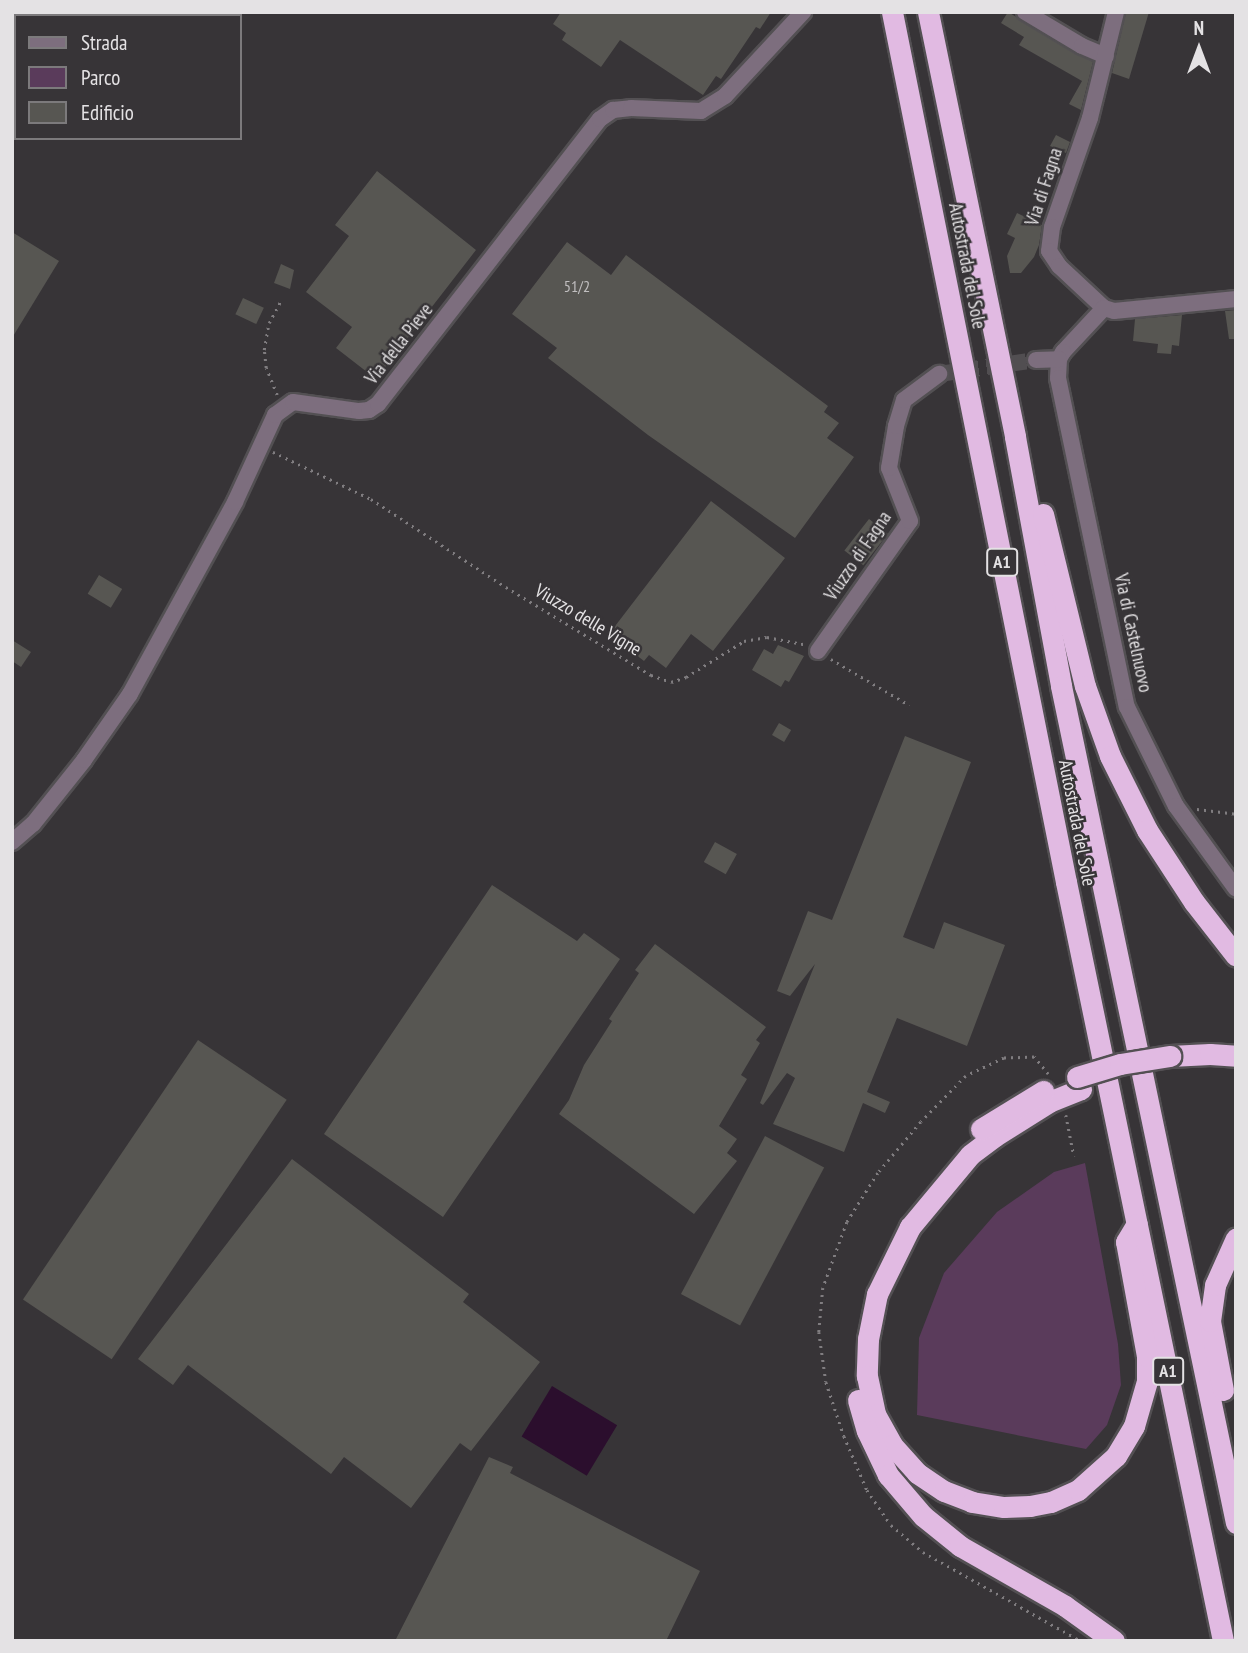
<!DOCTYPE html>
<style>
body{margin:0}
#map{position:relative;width:1248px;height:1653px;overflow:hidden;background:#373437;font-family:"PT Sans Narrow",sans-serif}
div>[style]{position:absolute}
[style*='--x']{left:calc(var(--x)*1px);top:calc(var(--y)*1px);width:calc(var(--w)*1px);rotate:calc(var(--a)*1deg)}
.green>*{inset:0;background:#5a3b5b}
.water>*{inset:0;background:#2b0e2d;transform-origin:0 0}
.building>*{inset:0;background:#575652;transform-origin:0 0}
.minor-tunnel>*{height:16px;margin-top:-8px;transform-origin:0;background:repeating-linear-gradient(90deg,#514e51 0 16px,transparent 0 24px)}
.path>*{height:2.5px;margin-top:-1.25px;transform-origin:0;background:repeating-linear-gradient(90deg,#807d80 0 2px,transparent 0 7px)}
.roads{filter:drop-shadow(2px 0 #535053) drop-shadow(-2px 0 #535053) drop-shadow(0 2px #535053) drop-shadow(0 -2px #535053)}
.minor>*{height:16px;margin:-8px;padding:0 8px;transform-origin:8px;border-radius:8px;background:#7d6e7e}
.highway>*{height:21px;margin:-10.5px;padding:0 10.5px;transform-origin:10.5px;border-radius:10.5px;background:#e1bae2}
.bridges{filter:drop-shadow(2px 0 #535053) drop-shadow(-2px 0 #535053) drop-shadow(0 2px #535053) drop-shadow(0 -2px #535053)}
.highway-bridge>*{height:21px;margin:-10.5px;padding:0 10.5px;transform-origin:10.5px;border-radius:10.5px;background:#e1bae2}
span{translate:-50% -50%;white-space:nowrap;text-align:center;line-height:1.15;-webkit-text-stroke:5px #373437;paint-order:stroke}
.number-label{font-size:16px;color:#c1bfc0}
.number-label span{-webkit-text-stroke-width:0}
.shield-label span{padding:2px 5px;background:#373437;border:2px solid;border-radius:5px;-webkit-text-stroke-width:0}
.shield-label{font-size:18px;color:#e4e2e4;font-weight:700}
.street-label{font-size:19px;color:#e4e2e4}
.frame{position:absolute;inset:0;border:14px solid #e4e2e4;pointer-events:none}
.legend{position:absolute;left:14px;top:14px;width:228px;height:126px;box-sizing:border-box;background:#373437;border:2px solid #7c7a7c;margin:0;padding:9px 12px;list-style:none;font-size:21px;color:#e4e2e4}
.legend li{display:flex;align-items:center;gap:14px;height:35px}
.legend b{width:35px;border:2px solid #7c7a7c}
.north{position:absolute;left:1164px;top:14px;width:70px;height:70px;-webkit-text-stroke:5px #373437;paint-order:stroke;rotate:0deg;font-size:19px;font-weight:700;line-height:28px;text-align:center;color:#e4e2e4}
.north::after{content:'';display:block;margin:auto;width:24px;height:32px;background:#e4e2e4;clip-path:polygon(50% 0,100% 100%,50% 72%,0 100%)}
</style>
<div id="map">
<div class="green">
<i style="clip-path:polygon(1085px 1163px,1118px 1344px,1121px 1385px,1107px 1425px,1086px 1449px,917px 1415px,919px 1338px,944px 1273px,997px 1212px,1054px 1172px)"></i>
</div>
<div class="water">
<i style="left:552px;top:1386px;width:76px;height:59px;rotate:31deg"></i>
</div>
<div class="building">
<i style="clip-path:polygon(561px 12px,771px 12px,760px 29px,756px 27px,721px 79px,716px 76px,703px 95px,620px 40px,601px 67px,562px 40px,566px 33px,553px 24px)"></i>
<i style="clip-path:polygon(1008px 12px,1093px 62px,1081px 110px,1069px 104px,1082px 81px,1019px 45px,1024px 37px,1001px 23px)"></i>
<i style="clip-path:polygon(1126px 12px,1149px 12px,1129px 79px,1112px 73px)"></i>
<i style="clip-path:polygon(1056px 135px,1070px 142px,1066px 153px,1050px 146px)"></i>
<i style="clip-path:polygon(377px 171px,476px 250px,376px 379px,336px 348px,352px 327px,306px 292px,349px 236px,335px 225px)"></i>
<i style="clip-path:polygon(1017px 213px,1042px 225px,1039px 245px,1034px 257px,1021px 273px,1010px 273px,1007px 256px,1015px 238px,1007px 234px)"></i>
<i style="clip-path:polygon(12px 232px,59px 261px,12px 338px)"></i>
<i style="clip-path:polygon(567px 242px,611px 275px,626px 255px,828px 406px,824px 412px,839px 423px,827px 438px,854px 457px,795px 538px,648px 435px,548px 358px,557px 348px,512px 314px)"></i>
<i style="clip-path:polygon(281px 264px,294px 270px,290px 289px,274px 283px)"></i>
<i style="left:243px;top:298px;width:23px;height:18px;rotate:25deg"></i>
<i style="clip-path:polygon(1236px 310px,1236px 339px,1229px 339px,1225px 311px)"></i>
<i style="clip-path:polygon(1182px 315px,1179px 346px,1172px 345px,1171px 354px,1157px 353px,1158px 344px,1133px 341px,1135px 319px)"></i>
<i style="clip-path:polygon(711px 501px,785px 558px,713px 651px,691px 634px,666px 668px,649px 655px,644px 661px,609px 634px)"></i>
<i style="left:869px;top:519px;width:24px;height:40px;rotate:38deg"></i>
<i style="left:99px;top:575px;width:27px;height:22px;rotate:31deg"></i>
<i style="clip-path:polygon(12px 640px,31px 652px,21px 667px,12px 661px)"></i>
<i style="clip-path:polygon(778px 645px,804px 656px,789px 682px,785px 680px,781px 687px,752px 670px,764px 649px,773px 654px)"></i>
<i style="left:779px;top:723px;width:14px;height:14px;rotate:30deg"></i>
<i style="clip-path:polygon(905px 736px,971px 762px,903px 937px,934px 949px,944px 922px,1005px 945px,967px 1046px,897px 1018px,867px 1092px,890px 1102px,885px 1113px,863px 1103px,844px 1152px,773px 1124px,795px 1078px,787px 1073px,763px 1105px,760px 1103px,815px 964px,790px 996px,777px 991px,808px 911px,832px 920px)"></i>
<i style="left:715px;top:842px;width:25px;height:23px;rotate:29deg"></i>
<i style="clip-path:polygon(492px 885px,577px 941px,584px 933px,620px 959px,443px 1217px,324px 1134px)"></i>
<i style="clip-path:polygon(655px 944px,766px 1027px,756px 1040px,760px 1043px,741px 1075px,747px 1079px,719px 1126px,737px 1139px,727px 1153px,737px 1161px,694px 1214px,559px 1114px,569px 1100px,584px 1065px,612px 1021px,609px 1019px,639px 973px,635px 970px)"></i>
<i style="left:198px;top:1040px;width:107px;height:313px;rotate:34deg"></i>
<i style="left:765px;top:1136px;width:67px;height:179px;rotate:28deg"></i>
<i style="clip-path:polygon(292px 1159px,469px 1294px,463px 1302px,540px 1362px,471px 1451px,460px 1443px,411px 1508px,344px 1457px,331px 1474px,188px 1365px,173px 1385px,138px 1359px)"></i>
<i style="clip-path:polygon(489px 1457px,513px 1467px,510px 1473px,700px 1571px,666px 1641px,395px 1641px)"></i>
</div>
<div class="minor-tunnel">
<i style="--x:939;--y:374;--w:98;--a:-8.2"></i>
</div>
<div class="path">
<i style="--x:94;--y:16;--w:5;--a:-53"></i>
<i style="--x:12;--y:115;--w:6;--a:-51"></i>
<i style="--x:277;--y:395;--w:29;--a:-112"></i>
<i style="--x:266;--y:368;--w:18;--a:-96"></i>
<i style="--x:264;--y:350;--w:27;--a:-80"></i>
<i style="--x:269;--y:323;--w:27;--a:-62"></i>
<i style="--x:273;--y:452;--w:109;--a:25.6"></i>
<i style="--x:371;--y:499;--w:161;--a:33.1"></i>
<i style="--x:506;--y:587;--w:170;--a:31.3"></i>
<i style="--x:651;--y:675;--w:21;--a:19"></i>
<i style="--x:671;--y:682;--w:16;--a:-18"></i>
<i style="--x:686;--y:677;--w:68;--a:-31.8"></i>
<i style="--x:744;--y:641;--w:23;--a:-10"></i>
<i style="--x:767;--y:637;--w:38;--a:11"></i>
<i style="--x:831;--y:659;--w:91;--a:30.5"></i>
<i style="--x:1197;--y:809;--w:39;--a:7"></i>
<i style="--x:1048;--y:1074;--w:22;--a:-129"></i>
<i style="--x:1034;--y:1057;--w:30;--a:178"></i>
<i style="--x:1004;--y:1058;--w:42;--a:154.7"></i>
<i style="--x:966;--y:1076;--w:64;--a:134.4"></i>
<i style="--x:921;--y:1122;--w:67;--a:130.1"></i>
<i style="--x:878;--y:1173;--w:58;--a:122.3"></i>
<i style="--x:847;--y:1222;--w:70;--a:110"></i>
<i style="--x:823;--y:1288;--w:44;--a:95.2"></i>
<i style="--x:819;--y:1332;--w:50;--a:82"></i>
<i style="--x:826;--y:1382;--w:57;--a:71.6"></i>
<i style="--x:844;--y:1436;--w:59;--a:66.9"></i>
<i style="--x:867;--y:1490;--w:42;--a:55.6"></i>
<i style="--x:891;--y:1525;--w:42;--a:40.2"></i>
<i style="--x:923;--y:1552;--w:181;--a:29.4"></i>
<i style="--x:1066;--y:1115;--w:42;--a:79"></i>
</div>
<div class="roads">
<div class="minor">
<i style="--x:1025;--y:12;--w:66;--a:30.8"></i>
<i style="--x:1082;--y:46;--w:26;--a:23"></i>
<i style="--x:1116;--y:12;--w:109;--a:103.8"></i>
<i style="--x:1090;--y:118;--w:115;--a:109.2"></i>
<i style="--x:1052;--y:227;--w:24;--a:97"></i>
<i style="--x:1049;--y:251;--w:18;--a:56"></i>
<i style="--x:1059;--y:266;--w:62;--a:43"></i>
<i style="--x:1104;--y:308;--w:10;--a:17"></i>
<i style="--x:1114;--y:311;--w:123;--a:-5.6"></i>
<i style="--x:1104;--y:308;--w:60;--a:133"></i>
<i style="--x:1063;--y:352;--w:8;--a:120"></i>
<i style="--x:1059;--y:359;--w:19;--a:93"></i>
<i style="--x:1058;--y:378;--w:336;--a:78.2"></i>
<i style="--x:1127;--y:707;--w:110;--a:63.7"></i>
<i style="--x:1176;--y:806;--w:102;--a:54.1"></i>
<i style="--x:1036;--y:360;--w:23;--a:-2"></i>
<i style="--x:818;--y:651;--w:159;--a:-54.7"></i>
<i style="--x:910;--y:521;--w:57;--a:-111.6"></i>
<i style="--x:889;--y:468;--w:43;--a:-80.5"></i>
<i style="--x:896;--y:426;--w:27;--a:-73"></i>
<i style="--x:904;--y:400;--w:44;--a:-36.6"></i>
<i style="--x:12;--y:842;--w:28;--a:-41"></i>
<i style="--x:33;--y:824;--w:82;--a:-51.4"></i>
<i style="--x:84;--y:760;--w:80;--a:-55.1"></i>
<i style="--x:130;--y:694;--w:219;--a:-61.3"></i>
<i style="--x:235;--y:502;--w:96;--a:-65.3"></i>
<i style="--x:275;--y:415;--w:22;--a:-36"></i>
<i style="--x:293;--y:402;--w:67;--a:7.8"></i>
<i style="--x:359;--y:411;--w:10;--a:-6"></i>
<i style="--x:369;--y:410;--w:11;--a:-34"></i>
<i style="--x:378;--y:404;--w:361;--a:-52.1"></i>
<i style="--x:600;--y:119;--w:16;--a:-35"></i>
<i style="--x:613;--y:110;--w:18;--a:-6"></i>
<i style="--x:631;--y:108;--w:70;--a:2.5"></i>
<i style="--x:701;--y:111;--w:28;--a:-32"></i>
<i style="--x:725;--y:96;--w:115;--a:-47.1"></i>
</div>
<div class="highway">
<i style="--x:892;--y:12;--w:887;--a:78.69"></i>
<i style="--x:1066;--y:882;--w:775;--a:78.31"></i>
<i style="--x:928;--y:12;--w:434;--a:78.4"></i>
<i style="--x:1015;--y:437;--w:253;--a:79.5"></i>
<i style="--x:1061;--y:686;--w:855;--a:78.19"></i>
<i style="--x:1043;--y:514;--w:177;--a:76.3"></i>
<i style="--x:1085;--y:686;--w:74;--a:70.3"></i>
<i style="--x:1110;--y:756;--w:83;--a:63.4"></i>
<i style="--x:1147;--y:830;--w:86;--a:56.9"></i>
<i style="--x:1194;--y:902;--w:68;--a:52.1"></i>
<i style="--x:1170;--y:1056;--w:40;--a:-2.9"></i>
<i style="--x:1210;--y:1054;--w:26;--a:4"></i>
<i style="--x:1081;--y:1089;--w:35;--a:158"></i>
<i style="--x:1049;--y:1102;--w:64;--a:147.8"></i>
<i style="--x:995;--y:1136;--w:31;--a:143"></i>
<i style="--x:970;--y:1155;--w:94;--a:129.8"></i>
<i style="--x:910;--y:1227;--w:75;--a:116.2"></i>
<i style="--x:877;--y:1294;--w:46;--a:101.3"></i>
<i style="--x:868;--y:1339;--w:37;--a:92"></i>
<i style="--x:867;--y:1376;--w:39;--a:78"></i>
<i style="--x:875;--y:1414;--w:35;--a:61"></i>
<i style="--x:892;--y:1445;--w:38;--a:48"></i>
<i style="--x:917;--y:1473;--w:32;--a:34"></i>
<i style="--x:944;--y:1491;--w:30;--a:21"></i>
<i style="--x:972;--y:1502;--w:32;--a:9"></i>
<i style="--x:1004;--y:1507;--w:26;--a:-2"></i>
<i style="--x:1030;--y:1506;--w:21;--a:-11"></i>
<i style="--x:1051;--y:1502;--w:30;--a:-24"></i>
<i style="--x:1078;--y:1490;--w:51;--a:-41.8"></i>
<i style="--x:1116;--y:1456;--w:35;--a:-59"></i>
<i style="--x:1134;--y:1426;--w:47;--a:-73.9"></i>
<i style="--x:1147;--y:1381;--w:25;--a:-90"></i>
<i style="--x:1147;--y:1356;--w:116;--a:-100.4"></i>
<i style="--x:1126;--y:1242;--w:21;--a:-59"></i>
<i style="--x:981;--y:1129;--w:73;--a:-31.5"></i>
<i style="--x:1223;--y:1390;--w:70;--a:-100.7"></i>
<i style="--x:1210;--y:1321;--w:36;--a:-82"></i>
<i style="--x:1215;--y:1285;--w:51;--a:-65.9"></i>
<i style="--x:858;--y:1400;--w:32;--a:74"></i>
<i style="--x:867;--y:1431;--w:49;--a:64.5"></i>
<i style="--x:888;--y:1475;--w:54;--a:49.5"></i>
<i style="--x:923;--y:1516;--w:48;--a:39"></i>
<i style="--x:960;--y:1546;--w:121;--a:29.7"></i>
<i style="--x:1065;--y:1606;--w:60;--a:35.5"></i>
</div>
</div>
<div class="bridges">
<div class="highway-bridge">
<i style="--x:1077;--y:1077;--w:45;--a:-16.8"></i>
<i style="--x:1120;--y:1064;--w:51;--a:-9.1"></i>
</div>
</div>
<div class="number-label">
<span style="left:577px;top:286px">51/2</span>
</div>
<div class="shield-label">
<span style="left:1002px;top:562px">A1</span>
<span style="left:1168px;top:1371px">A1</span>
</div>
<div class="street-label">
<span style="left:1044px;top:187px;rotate:-72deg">Via di Fagna</span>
<span style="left:967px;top:266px;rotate:79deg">Autostrada del Sole</span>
<span style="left:399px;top:344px;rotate:-52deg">Via della Pieve</span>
<span style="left:858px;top:556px;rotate:-56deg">Viuzzo di Fagna</span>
<span style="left:588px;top:620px;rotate:31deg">Viuzzo delle Vigne</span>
<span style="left:1133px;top:633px;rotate:78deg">Via di Castelnuovo</span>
<span style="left:1077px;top:823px;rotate:79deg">Autostrada del Sole</span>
</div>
<div class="frame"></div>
<ul class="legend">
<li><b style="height:9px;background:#7d6e7e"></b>Strada</li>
<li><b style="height:19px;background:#5a3b5b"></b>Parco</li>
<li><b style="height:19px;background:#575652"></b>Edificio</li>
</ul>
<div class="north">N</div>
</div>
